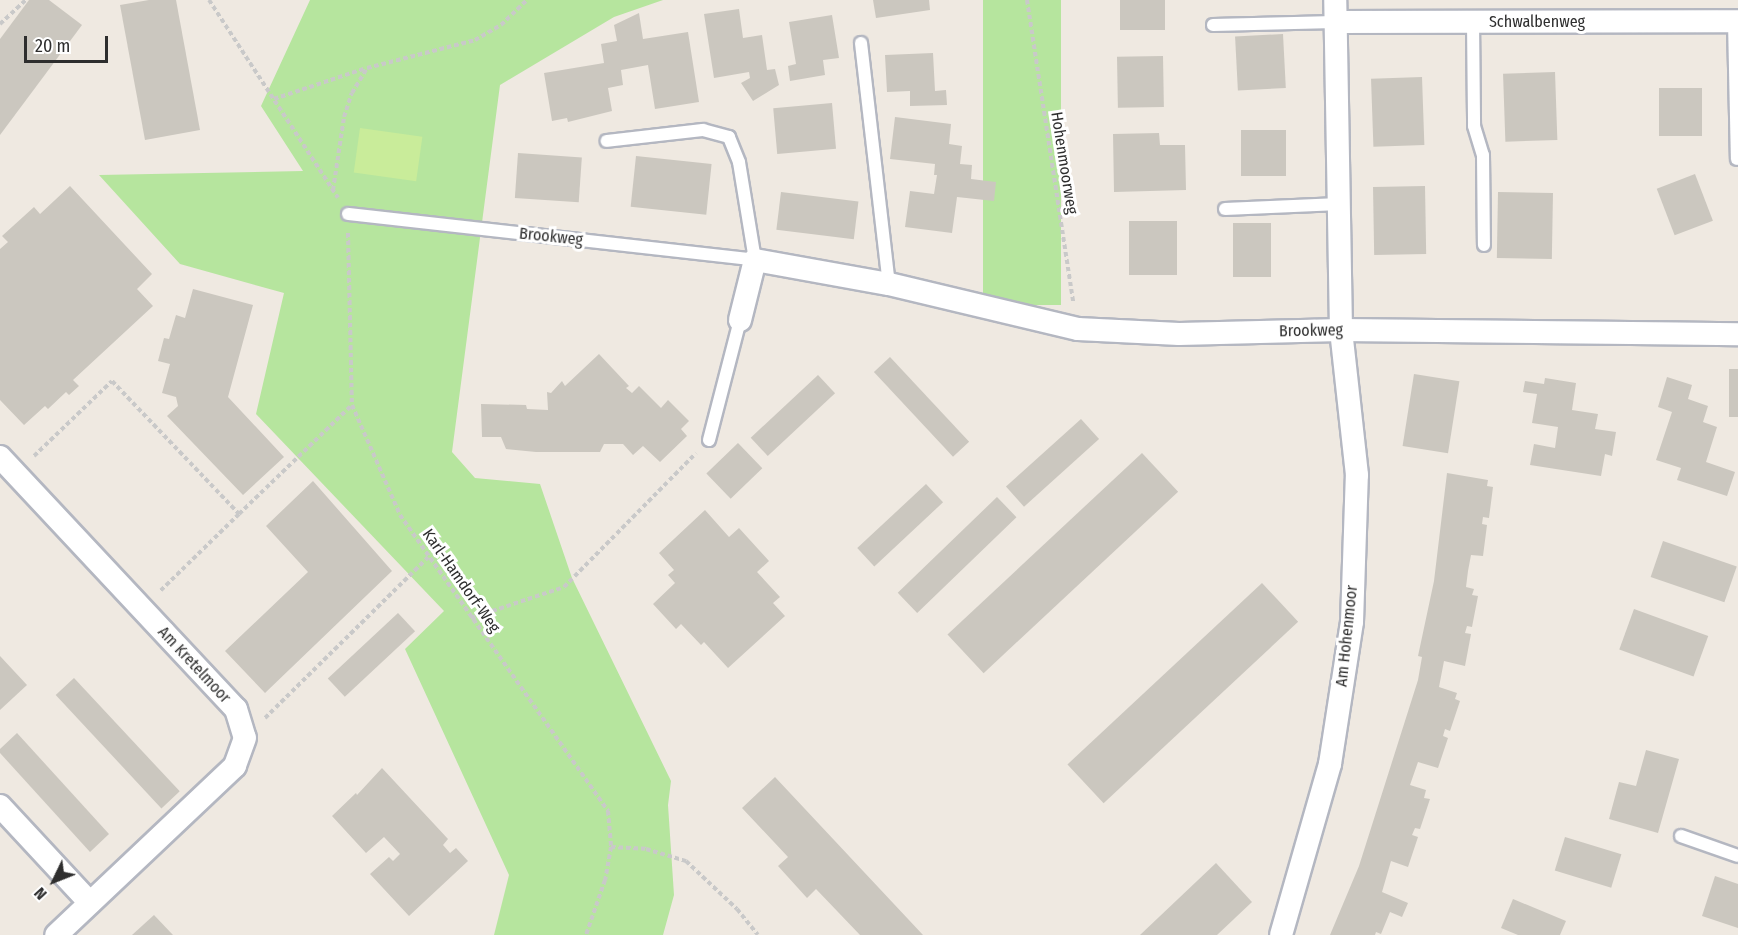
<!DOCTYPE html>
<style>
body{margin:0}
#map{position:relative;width:1738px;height:935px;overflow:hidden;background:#efe9e1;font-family:"Fira Sans Condensed",sans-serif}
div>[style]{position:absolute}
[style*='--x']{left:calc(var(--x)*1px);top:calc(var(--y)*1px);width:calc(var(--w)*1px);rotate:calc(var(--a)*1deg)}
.green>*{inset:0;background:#b6e59e;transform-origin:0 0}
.pitch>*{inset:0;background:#c9ec9a;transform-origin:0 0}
.building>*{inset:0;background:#cbc7bf;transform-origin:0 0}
.path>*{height:4px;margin-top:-2px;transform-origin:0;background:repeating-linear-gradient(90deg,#c9c9c9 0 4.5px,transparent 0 7.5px)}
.roads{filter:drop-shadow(2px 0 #b4b7c1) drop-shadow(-2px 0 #b4b7c1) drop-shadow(0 2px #b4b7c1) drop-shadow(0 -2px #b4b7c1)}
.lane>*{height:12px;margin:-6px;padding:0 6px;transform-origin:6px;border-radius:6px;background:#fff}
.street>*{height:22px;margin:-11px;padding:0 11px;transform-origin:11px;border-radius:11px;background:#fff}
span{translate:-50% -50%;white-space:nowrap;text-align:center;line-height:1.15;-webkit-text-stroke:6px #fff;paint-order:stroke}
.street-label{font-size:16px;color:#2e2e2e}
.north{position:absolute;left:24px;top:851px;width:60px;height:60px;-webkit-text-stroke:4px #fff;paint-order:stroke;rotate:227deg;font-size:16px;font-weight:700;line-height:24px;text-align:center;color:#2e2e2e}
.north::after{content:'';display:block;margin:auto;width:21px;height:27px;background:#2e2e2e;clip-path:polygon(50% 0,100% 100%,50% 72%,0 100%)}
.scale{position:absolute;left:24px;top:36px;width:84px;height:27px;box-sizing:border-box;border:3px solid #2e2e2e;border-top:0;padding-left:8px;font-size:18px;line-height:21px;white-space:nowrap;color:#2e2e2e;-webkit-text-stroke:4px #fff;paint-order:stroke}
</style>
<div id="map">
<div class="green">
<i style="clip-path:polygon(310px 0,663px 0,614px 17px,500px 85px,452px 452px,475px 478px,540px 484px,572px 578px,671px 781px,668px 805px,674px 895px,663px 935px,494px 935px,509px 875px,405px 649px,444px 611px,256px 414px,284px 293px,180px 264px,99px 175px,303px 171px,261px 106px)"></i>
<i style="left:983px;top:0;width:78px;height:305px"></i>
</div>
<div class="pitch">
<i style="left:360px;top:128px;width:63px;height:45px;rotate:8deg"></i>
</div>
<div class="building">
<i style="clip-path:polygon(29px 0,49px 0,82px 25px,0 135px,0 39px)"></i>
<i style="clip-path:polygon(149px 0,176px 0,200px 130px,145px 140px,120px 5px)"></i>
<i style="clip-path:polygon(873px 0,929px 0,930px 10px,876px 18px)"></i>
<i style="left:1120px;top:0;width:45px;height:30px"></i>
<i style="clip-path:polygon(739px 9px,743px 38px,762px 35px,767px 70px,775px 69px,779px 85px,753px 101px,741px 83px,750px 78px,749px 72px,714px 78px,704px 14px)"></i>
<i style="clip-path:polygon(639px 13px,643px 39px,688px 32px,699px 102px,655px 109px,648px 65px,621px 70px,623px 85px,608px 88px,612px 111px,568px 122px,567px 118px,552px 121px,544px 73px,604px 63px,601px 44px,617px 41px,614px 25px)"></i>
<i style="clip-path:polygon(832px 15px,839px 58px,823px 60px,825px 75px,790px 81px,788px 66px,796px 64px,789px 22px)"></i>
<i style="left:1283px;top:34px;width:54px;height:48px;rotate:87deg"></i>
<i style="clip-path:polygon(933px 53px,935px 91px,946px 90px,947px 105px,910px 106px,910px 91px,887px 92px,885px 55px)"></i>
<i style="left:1163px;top:56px;width:51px;height:46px;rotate:89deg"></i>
<i style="left:1555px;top:72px;width:68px;height:52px;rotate:88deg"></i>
<i style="left:1422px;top:77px;width:68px;height:51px;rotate:88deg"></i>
<i style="left:1659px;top:88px;width:43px;height:48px"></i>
<i style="left:832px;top:103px;width:46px;height:59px;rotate:85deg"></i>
<i style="clip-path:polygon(895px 117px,951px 124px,949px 144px,962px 146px,960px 164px,972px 165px,971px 179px,996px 182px,994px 201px,957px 197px,952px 233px,905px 227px,910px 191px,934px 194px,937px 175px,934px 175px,935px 164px,890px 159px)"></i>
<i style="left:1241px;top:130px;width:45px;height:46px"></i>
<i style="clip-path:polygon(1159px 133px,1160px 145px,1185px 145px,1186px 190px,1114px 192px,1113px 134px)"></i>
<i style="left:518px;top:153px;width:64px;height:45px;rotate:4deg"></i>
<i style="left:636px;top:156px;width:76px;height:51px;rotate:6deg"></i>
<i style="left:1695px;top:174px;width:50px;height:41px;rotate:69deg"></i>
<i style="clip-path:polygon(70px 186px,152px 274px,137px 289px,153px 306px,73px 380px,79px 386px,69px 395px,66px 392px,48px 409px,45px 406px,24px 425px,0 400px,0 249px,8px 242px,2px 236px,34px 207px,40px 214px)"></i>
<i style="left:1425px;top:186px;width:68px;height:52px;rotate:89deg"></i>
<i style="left:781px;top:192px;width:78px;height:38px;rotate:7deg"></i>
<i style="left:1498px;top:192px;width:55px;height:66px;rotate:1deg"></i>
<i style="left:1129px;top:221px;width:48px;height:54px"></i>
<i style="left:1233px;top:223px;width:38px;height:54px"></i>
<i style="clip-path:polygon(193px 289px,253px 305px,228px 397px,284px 457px,243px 495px,167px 416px,178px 406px,176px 397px,162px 393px,170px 364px,158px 361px,164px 338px,169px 339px,176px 315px,185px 318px)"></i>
<i style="clip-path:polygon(599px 354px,629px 386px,626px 388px,632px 393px,639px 386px,661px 408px,668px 400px,689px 421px,681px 429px,687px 436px,660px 462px,643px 446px,633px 455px,623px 444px,604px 444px,600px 452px,536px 452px,506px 449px,501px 437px,482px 437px,481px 404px,526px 405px,527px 409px,548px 410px,547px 392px,551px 393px,562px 381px,565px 386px)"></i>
<i style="left:890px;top:357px;width:116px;height:22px;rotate:47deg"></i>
<i style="left:1729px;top:369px;width:9px;height:48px"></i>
<i style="left:1414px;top:374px;width:46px;height:73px;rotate:9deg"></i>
<i style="left:818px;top:375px;width:25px;height:92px;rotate:47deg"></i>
<i style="clip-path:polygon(1667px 377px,1692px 385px,1688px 399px,1708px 406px,1703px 422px,1717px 427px,1706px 462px,1735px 472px,1727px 496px,1677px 480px,1681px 468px,1656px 460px,1672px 412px,1658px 407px)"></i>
<i style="clip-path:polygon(1545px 378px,1576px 383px,1572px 410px,1598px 414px,1595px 429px,1616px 432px,1612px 456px,1605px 454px,1601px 476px,1530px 465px,1534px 444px,1555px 448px,1558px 427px,1532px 423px,1537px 394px,1523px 392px,1525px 381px,1544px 384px)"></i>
<i style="left:1081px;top:419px;width:27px;height:101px;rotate:48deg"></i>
<i style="left:738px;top:443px;width:35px;height:44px;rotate:46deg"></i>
<i style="left:1142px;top:453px;width:53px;height:266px;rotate:47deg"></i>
<i style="clip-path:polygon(1447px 473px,1488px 480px,1487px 486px,1493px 487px,1489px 518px,1483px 517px,1482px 524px,1487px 525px,1483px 556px,1471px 555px,1468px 571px,1466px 587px,1474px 589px,1472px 595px,1478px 596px,1472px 627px,1467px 626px,1465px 633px,1471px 634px,1465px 666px,1444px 661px,1439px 687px,1457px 693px,1455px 699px,1460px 701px,1450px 731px,1445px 729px,1443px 736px,1448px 738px,1438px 768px,1418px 762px,1410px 785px,1426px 790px,1424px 798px,1430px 799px,1420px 829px,1415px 828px,1412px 835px,1418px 837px,1408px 867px,1391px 861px,1382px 892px,1408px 903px,1402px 917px,1390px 912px,1381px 934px,1376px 932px,1375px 935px,1330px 935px,1359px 866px,1418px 680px,1422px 657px,1418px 656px,1434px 581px)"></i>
<i style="clip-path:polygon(313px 481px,392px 571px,265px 693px,225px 651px,308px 572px,266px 526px)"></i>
<i style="left:926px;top:484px;width:25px;height:94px;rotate:47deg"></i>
<i style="left:997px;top:497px;width:28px;height:138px;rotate:46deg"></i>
<i style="clip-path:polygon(705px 510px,729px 537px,739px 528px,769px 561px,757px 572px,780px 597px,773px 603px,785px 616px,728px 668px,704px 642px,701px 645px,681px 624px,676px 629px,653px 604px,675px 583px,668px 575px,674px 570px,659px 553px)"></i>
<i style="left:1663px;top:541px;width:78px;height:38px;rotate:19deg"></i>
<i style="left:1262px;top:583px;width:53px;height:266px;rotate:47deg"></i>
<i style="left:1634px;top:609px;width:79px;height:43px;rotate:20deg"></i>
<i style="left:398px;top:613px;width:25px;height:96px;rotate:47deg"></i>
<i style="clip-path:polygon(0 656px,27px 685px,0 710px)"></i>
<i style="left:74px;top:678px;width:155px;height:25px;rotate:47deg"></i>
<i style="clip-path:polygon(17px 733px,109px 834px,90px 852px,0 753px,0 749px)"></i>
<i style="clip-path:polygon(1646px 750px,1679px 759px,1658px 833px,1609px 819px,1619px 782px,1636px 786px)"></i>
<i style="clip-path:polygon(382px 768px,448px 839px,443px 845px,450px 853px,456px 848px,468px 861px,409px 916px,370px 874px,389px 857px,393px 861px,400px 854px,384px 837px,366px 853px,332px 816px,356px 793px,357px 795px)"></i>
<i style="clip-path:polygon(775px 777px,923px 935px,860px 935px,816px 889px,807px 898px,778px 866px,788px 857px,742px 808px)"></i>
<i style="left:1565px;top:837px;width:59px;height:35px;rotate:17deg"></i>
<i style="clip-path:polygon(1216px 863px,1252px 902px,1217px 935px,1140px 935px)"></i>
<i style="clip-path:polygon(1715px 876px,1738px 884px,1738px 928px,1702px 916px)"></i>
<i style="clip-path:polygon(1513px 899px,1566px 921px,1560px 935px,1518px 935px,1501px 928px)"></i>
<i style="clip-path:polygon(154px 915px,173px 935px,132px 935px)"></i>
</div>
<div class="path">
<i style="--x:209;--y:0;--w:236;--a:56.9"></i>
<i style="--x:1027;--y:0;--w:305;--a:81.3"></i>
<i style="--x:0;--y:24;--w:35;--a:-43"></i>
<i style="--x:274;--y:99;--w:97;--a:-18.6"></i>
<i style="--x:333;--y:190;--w:74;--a:-81.4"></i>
<i style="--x:344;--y:117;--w:25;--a:-72"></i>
<i style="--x:352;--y:93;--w:29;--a:-59"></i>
<i style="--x:367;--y:68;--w:112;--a:-14.5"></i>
<i style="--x:475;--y:40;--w:30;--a:-30"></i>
<i style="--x:501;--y:25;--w:36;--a:-44"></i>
<i style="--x:348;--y:233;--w:172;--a:88.7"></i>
<i style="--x:352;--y:405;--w:120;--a:66.4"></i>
<i style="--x:400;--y:515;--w:362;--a:54.9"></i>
<i style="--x:608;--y:811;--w:36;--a:85"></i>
<i style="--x:611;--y:847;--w:34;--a:100"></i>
<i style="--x:605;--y:880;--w:58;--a:109.1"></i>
<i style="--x:34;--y:456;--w:108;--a:-43.9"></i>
<i style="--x:112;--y:381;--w:184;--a:46.3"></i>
<i style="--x:239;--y:514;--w:110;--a:135.7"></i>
<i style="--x:239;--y:514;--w:157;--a:-44"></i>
<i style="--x:471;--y:618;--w:98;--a:-18.4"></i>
<i style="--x:564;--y:587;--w:188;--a:-45.4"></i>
<i style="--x:265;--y:718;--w:229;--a:-44.6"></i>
<i style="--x:611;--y:847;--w:35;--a:3"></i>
<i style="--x:646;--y:849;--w:42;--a:16.7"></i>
<i style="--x:686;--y:861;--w:70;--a:43.3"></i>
<i style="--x:737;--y:909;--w:33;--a:51"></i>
</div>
<div class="roads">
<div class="lane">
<i style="--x:1734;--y:21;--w:138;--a:88.8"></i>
<i style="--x:1473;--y:22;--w:104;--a:89.4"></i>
<i style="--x:1474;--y:126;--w:30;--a:73"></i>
<i style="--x:1483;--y:155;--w:90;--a:89.4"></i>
<i style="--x:1213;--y:25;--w:122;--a:-1.4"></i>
<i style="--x:861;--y:43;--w:243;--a:83.4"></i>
<i style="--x:1225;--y:209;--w:114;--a:-2.5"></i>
<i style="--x:348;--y:214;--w:410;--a:6.4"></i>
<i style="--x:755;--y:260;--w:99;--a:-99.3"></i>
<i style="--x:739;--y:162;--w:27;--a:-112"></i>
<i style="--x:729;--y:137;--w:27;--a:-165"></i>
<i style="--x:703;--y:130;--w:97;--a:173.5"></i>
<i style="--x:709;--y:440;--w:124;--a:-75.5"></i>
<i style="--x:1681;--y:836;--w:60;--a:19.3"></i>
</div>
<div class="street">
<i style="--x:1335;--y:22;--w:403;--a:-0.1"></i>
<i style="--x:740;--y:320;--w:62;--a:-76"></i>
<i style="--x:755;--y:260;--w:136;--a:10.2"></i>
<i style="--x:889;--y:284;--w:194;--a:13.4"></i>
<i style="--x:1078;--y:329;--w:101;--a:2.8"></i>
<i style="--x:1179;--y:334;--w:162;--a:-1.4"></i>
<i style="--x:1341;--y:330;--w:397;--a:0.6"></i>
<i style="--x:0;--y:457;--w:345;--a:46.9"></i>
<i style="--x:236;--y:709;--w:30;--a:73"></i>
<i style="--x:245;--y:738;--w:30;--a:110"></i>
<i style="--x:235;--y:766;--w:246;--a:136.6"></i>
<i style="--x:0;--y:806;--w:132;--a:47.1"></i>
<i style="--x:1281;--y:935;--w:178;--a:-74"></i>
<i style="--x:1330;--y:764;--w:144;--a:-81.2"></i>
<i style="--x:1352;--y:622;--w:147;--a:-88.1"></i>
<i style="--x:1357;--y:475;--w:146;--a:-96.3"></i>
<i style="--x:1341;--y:330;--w:330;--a:-91"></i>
</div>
</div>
<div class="street-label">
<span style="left:1537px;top:22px">Schwalbenweg</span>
<span style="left:1064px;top:163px;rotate:81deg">Hohenmoorweg</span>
<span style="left:551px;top:237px;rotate:6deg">Brookweg</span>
<span style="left:1311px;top:331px;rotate:-1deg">Brookweg</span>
<span style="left:461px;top:581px;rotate:55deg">Karl-Hamdorf-Weg</span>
<span style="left:1347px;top:636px;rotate:-84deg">Am Hohenmoor</span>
<span style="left:194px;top:665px;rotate:47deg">Am Kretelmoor</span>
</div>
<div class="north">N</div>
<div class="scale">20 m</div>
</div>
